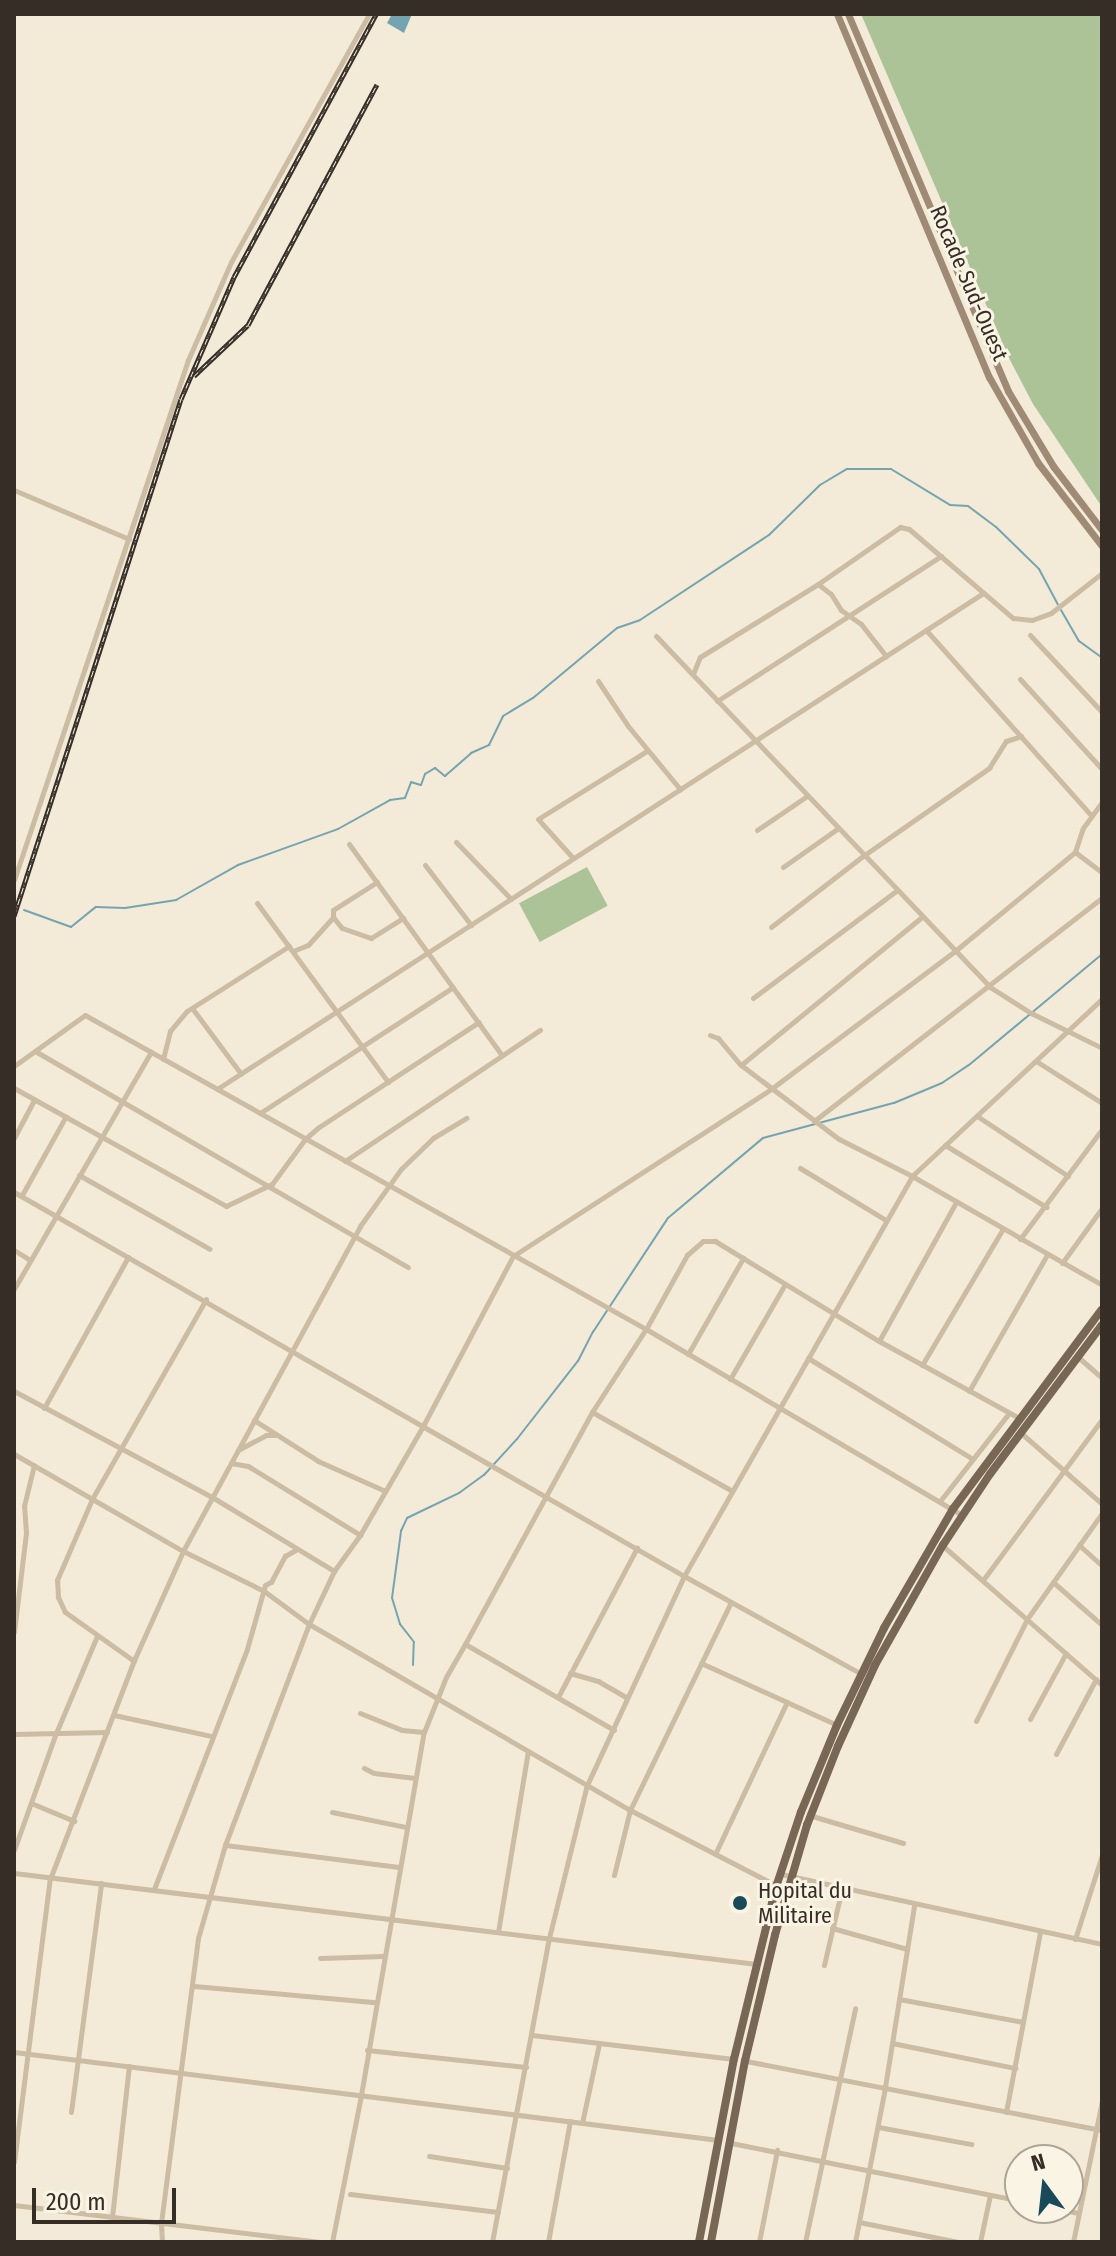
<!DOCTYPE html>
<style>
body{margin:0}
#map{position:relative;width:1116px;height:2256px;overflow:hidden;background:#f3ebd8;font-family:"Fira Sans Condensed",sans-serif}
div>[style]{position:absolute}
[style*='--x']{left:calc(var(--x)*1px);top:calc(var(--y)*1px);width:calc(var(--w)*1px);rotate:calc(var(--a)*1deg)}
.green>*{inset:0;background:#acc297;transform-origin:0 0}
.water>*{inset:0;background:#75a4b1}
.stream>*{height:2px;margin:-1px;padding:0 1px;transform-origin:1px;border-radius:1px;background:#75a4b1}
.street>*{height:5px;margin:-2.5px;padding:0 2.5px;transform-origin:2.5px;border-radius:2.5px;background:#cbbca3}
.secondary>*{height:7px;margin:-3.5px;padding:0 3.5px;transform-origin:3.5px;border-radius:3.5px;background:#9f8b75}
.primary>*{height:8px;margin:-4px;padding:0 4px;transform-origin:4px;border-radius:4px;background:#796756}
.rail>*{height:5px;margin-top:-2.5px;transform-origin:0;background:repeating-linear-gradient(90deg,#faf4e4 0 6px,#362d26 0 12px);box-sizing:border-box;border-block:2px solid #362d26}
.dots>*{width:22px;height:22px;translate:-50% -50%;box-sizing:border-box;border:4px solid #faf4e4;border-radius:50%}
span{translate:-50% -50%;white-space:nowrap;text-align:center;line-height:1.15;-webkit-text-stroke:6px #faf4e4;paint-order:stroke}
.street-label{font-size:22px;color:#362d26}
.poi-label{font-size:22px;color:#362d26}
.left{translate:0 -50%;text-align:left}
.frame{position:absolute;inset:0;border:16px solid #362d26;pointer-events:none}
.north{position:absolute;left:1004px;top:2144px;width:80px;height:80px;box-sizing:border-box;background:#faf4e4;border:2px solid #aca498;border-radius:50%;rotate:345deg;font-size:22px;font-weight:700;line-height:32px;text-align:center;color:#362d26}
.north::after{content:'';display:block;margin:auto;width:28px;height:36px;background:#194a59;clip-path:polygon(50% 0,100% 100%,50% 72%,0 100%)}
.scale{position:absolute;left:32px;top:2188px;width:144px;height:36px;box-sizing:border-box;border:4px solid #362d26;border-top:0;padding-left:10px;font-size:24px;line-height:28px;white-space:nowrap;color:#362d26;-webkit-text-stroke:6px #faf4e4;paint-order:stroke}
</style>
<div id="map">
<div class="green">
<i style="clip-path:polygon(861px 14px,1102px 14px,1102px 507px,1033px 404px,1009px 358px)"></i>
<i style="left:587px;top:867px;width:44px;height:77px;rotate:62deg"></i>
</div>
<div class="water">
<i style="clip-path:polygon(392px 14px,412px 14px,404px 33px,387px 23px)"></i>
</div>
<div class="stream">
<i style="--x:1061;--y:610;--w:36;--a:60"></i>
<i style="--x:1079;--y:641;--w:29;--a:36"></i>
<i style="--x:24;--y:910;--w:50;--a:19.9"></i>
<i style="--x:71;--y:927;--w:32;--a:-39"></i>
<i style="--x:96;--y:907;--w:29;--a:2"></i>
<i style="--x:125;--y:908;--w:52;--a:-8.9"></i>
<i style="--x:176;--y:900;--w:71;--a:-29.4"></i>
<i style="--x:238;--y:865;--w:106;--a:-19.8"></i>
<i style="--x:338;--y:829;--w:60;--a:-29.1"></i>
<i style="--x:390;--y:800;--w:15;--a:-8"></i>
<i style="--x:405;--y:798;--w:17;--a:-69"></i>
<i style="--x:411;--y:782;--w:10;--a:17"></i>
<i style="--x:421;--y:785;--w:12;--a:-70"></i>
<i style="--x:425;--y:774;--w:12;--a:-31"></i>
<i style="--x:435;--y:768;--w:13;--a:39"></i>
<i style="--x:445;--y:776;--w:35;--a:-41"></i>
<i style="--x:471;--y:753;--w:20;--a:-24"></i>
<i style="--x:489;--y:745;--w:32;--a:-64"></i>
<i style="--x:503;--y:716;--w:35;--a:-31"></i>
<i style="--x:533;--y:698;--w:109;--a:-39.8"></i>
<i style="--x:617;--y:628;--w:24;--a:-19"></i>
<i style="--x:640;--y:620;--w:154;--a:-33.4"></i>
<i style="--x:769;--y:535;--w:71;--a:-44.4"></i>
<i style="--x:820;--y:485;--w:31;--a:-31"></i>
<i style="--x:847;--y:469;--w:44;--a:0"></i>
<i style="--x:891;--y:469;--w:69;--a:31.4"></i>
<i style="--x:950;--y:505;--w:18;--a:3"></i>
<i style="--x:968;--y:506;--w:35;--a:37"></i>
<i style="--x:996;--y:527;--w:60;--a:44.3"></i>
<i style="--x:1039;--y:569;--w:40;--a:62"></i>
<i style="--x:413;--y:1665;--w:23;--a:-88"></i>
<i style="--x:414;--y:1642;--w:23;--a:-128"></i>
<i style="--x:400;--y:1624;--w:27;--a:-107"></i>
<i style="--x:392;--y:1598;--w:68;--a:-82.3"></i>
<i style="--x:401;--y:1531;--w:14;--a:-65"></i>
<i style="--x:407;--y:1518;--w:58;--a:-25.7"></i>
<i style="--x:459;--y:1493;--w:31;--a:-36"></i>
<i style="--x:484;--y:1475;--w:49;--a:-47.5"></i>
<i style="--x:517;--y:1439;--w:99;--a:-52"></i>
<i style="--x:578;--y:1361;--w:33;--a:-63"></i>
<i style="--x:593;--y:1332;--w:136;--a:-56.7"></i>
<i style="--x:668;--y:1218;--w:124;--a:-40.1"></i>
<i style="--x:763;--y:1138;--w:136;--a:-15"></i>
<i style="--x:894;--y:1103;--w:52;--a:-22.6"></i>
<i style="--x:942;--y:1083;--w:32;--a:-34"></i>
<i style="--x:969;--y:1065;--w:173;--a:-39.8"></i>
</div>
<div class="street">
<i style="--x:14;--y:490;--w:125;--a:23.1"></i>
<i style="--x:818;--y:584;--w:16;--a:38"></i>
<i style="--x:831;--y:594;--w:19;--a:58"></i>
<i style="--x:841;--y:610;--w:24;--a:35"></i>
<i style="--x:861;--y:624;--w:41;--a:52"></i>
<i style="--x:926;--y:630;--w:249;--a:48.3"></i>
<i style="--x:1030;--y:635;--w:105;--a:46.9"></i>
<i style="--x:656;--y:636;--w:485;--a:46.4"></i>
<i style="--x:990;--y:987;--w:49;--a:32.4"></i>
<i style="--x:1031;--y:1013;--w:79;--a:26.2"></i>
<i style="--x:693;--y:674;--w:18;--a:-68"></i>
<i style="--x:700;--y:657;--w:139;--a:-31.7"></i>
<i style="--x:818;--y:584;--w:100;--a:-34.8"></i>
<i style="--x:900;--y:527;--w:9;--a:13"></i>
<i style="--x:909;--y:529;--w:137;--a:40.6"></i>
<i style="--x:1013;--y:618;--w:19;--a:6"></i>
<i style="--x:1032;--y:620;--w:20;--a:-20"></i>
<i style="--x:1051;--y:613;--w:65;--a:-38.1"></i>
<i style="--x:1020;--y:679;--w:122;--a:47.7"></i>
<i style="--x:598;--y:681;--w:54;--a:56.3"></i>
<i style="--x:628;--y:726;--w:82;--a:50.5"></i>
<i style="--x:717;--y:701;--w:267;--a:-32.9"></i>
<i style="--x:757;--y:830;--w:60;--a:-34.2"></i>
<i style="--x:456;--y:842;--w:79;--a:46"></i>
<i style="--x:349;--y:844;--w:261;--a:54.1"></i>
<i style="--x:1075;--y:852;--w:34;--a:37"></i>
<i style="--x:573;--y:858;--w:52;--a:-131.9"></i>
<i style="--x:538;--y:819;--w:128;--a:-32"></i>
<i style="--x:425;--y:865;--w:76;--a:52.5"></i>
<i style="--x:783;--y:867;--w:66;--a:-35.1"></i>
<i style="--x:14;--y:880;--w:548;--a:-71.5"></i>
<i style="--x:188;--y:360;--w:107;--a:-66.3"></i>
<i style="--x:231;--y:262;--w:284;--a:-60.9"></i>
<i style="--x:377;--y:882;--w:52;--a:147.5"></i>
<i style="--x:333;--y:910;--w:7;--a:90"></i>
<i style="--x:333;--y:917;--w:14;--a:51"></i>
<i style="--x:342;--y:928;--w:31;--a:19"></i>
<i style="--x:371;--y:938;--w:38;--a:-32"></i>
<i style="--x:257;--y:903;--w:222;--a:53.8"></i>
<i style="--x:771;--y:927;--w:116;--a:-37.7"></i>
<i style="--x:863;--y:856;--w:154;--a:-34.9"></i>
<i style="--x:989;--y:768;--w:32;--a:-58"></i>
<i style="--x:1006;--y:741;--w:16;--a:-18"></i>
<i style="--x:293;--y:951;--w:16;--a:-22"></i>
<i style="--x:308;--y:945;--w:38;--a:-48"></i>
<i style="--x:753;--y:998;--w:179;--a:-36.8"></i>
<i style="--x:192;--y:1008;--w:82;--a:53.4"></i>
<i style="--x:710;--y:1035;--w:9;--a:21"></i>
<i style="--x:718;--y:1038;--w:35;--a:50"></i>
<i style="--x:741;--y:1065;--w:123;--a:37.1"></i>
<i style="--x:839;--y:1139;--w:82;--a:26.9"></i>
<i style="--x:912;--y:1176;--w:219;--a:29.8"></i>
<i style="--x:35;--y:1051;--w:431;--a:30.1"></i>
<i style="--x:163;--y:1059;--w:29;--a:-76"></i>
<i style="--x:170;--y:1031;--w:26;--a:-50"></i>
<i style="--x:187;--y:1011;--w:121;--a:-32.5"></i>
<i style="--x:1036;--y:1061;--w:78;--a:32.5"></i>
<i style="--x:741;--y:1065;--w:234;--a:-39.3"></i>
<i style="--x:14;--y:1066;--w:87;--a:-35.7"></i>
<i style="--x:85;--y:1015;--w:643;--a:29.24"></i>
<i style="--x:646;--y:1329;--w:367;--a:30.5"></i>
<i style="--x:14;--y:1088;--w:243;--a:29.1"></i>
<i style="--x:226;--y:1206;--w:51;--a:-25.6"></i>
<i style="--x:272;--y:1184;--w:56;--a:-53.7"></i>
<i style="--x:305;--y:1139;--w:18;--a:-41"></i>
<i style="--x:319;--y:1127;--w:191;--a:-33.3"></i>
<i style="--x:217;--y:1089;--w:913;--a:-32.92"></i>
<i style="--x:260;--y:1113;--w:230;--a:-33.1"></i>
<i style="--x:977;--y:1116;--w:109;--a:33.4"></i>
<i style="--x:814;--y:1121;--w:364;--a:-37.8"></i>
<i style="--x:14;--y:1138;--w:43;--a:-62.2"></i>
<i style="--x:945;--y:1145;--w:119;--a:31.5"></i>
<i style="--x:345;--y:1161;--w:235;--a:-33.9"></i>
<i style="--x:800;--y:1168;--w:100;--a:31.2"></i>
<i style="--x:79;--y:1175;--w:150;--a:29.5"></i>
<i style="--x:14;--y:1192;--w:772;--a:29.82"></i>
<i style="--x:684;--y:1576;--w:201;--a:28.9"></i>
<i style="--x:22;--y:1195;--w:90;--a:-60.9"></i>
<i style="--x:1020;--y:1239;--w:137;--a:-53.3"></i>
<i style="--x:14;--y:1250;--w:19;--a:32"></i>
<i style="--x:1062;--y:1263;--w:68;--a:-54"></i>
<i style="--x:14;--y:1289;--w:274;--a:-60"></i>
<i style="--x:879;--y:1341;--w:159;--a:-61"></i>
<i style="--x:688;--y:1354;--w:111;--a:-60.2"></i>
<i style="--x:1078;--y:1357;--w:32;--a:41"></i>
<i style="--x:808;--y:1358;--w:193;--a:31.5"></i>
<i style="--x:922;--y:1365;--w:157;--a:-59.3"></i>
<i style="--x:730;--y:1379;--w:110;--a:-59.9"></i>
<i style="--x:14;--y:1391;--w:225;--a:28.2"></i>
<i style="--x:212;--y:1497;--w:143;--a:31.2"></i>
<i style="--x:969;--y:1391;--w:157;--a:-60.2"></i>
<i style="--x:44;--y:1408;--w:173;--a:-60.9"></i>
<i style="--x:592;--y:1412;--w:161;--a:29.4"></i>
<i style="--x:254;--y:1420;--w:76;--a:32.6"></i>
<i style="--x:318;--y:1461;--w:73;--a:24.1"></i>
<i style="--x:1021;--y:1433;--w:108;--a:41.2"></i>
<i style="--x:238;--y:1450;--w:32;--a:-28"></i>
<i style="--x:266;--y:1435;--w:11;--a:0"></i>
<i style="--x:14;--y:1454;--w:195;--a:29.9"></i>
<i style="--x:183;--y:1551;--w:90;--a:26.3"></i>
<i style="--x:264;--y:1591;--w:56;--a:36.3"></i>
<i style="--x:309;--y:1624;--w:371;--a:30.1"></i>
<i style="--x:630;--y:1810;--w:177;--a:27.3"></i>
<i style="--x:231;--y:1463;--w:17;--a:10"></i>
<i style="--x:248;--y:1466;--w:132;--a:31.6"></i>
<i style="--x:940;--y:1501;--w:112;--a:-51.9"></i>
<i style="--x:1079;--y:1545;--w:31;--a:42"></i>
<i style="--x:943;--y:1546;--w:211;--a:41.2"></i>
<i style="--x:983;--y:1580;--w:200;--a:-53.5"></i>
<i style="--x:1053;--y:1582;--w:65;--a:41.3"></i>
<i style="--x:14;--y:1632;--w:100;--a:-83.1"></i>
<i style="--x:26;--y:1533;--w:27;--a:-94"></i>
<i style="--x:24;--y:1506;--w:42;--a:-76.3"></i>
<i style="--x:465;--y:1644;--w:264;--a:-61.3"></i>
<i style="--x:592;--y:1412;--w:99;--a:-57"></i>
<i style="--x:646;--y:1329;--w:85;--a:-61"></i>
<i style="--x:687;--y:1255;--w:21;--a:-41"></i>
<i style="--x:703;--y:1241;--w:12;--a:0"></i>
<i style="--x:715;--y:1241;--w:192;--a:31.4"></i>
<i style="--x:879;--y:1341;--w:160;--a:28.8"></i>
<i style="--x:134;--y:1661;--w:85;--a:-144.6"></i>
<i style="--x:65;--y:1612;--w:17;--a:-115"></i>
<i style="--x:58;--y:1597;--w:17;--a:-93"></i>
<i style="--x:57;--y:1580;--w:88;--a:-66.6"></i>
<i style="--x:92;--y:1499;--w:230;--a:-60.3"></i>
<i style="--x:701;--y:1663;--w:149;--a:24.5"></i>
<i style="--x:570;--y:1673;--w:29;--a:16"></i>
<i style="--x:598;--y:1681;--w:32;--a:30"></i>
<i style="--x:558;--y:1697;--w:169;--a:-62.1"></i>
<i style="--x:360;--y:1713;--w:45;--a:22"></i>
<i style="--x:402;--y:1730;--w:22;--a:5"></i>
<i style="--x:114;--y:1715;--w:99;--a:12.2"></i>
<i style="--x:1030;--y:1719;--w:75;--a:-61.4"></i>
<i style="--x:976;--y:1721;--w:114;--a:-63.4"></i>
<i style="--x:1027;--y:1619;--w:130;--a:-54.7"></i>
<i style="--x:14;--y:1734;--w:93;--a:-1.2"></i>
<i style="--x:1056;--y:1754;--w:85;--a:-61.9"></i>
<i style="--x:364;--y:1768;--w:11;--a:27"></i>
<i style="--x:374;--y:1773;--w:41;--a:7"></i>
<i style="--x:31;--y:1803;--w:47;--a:22.7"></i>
<i style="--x:332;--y:1812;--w:76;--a:11.5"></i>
<i style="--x:812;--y:1816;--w:95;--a:16.5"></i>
<i style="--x:225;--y:1845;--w:175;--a:7.2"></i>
<i style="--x:14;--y:1850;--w:124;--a:-70.3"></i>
<i style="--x:56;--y:1733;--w:105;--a:-67.1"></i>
<i style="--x:716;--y:1852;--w:166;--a:-64.7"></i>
<i style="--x:14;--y:1873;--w:748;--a:6.99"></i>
<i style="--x:781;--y:1874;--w:329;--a:12.3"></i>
<i style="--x:614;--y:1875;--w:67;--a:-76.2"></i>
<i style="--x:630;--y:1810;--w:231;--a:-64.1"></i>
<i style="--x:154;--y:1889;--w:257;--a:-68.8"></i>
<i style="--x:247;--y:1649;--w:66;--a:-74.3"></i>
<i style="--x:265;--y:1585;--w:7;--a:-27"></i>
<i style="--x:271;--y:1582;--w:30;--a:-62"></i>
<i style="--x:285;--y:1556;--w:14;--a:-30"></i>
<i style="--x:832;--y:1928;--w:78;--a:15.6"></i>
<i style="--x:498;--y:1932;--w:183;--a:-80.6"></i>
<i style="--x:1075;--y:1939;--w:88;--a:-72.2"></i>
<i style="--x:320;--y:1958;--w:63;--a:-1.8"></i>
<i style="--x:824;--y:1965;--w:79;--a:-76.8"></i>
<i style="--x:194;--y:1986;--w:182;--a:5.1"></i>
<i style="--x:899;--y:1999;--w:126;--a:10.5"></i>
<i style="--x:532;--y:2035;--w:203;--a:6.8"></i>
<i style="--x:892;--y:2043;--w:126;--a:11.5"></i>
<i style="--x:367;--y:2050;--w:160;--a:6.1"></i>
<i style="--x:14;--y:2052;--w:710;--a:7.12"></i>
<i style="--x:746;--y:2061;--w:363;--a:11"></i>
<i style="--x:71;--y:2112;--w:231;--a:-82.5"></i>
<i style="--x:1006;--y:2112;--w:183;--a:-79.3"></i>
<i style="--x:582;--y:2123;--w:81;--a:-77.9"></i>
<i style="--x:878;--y:2127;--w:95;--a:10.4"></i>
<i style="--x:731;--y:2143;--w:295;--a:11.3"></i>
<i style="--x:429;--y:2156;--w:79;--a:8.7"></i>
<i style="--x:14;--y:2162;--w:285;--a:-82.8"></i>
<i style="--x:50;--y:1879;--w:237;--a:-69"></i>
<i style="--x:135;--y:1658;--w:117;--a:-65.8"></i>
<i style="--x:183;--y:1551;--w:370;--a:-61.4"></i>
<i style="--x:360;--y:1226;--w:70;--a:-54.3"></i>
<i style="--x:401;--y:1169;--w:45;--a:-44.1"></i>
<i style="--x:433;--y:1138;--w:39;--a:-31"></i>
<i style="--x:350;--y:2194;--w:149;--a:6.9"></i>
<i style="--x:14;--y:2205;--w:308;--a:6.9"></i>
<i style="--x:1053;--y:2208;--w:26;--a:11"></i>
<i style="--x:112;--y:2217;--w:152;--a:-83.6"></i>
<i style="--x:859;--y:2222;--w:101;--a:11.4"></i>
<i style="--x:162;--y:2242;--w:19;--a:-93"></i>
<i style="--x:161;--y:2223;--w:287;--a:-82.6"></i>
<i style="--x:198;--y:1938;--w:97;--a:-73.8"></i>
<i style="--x:225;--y:1845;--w:236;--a:-69.2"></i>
<i style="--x:309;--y:1624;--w:59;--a:-64.7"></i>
<i style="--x:334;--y:1571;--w:44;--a:-54.2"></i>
<i style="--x:360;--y:1535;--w:128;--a:-60"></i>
<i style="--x:424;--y:1424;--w:190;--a:-62.1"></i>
<i style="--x:513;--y:1256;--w:307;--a:-32.9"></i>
<i style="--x:771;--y:1089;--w:230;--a:-36.9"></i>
<i style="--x:955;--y:951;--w:156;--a:-39.5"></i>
<i style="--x:1075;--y:852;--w:25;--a:-72"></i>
<i style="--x:1083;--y:828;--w:32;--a:-54"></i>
<i style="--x:332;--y:2242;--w:150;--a:-78.8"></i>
<i style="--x:361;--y:2095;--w:368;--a:-80.2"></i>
<i style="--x:424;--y:1732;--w:59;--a:-68.2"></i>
<i style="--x:446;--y:1677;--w:38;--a:-60"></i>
<i style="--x:465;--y:1644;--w:172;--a:30"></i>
<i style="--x:492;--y:2242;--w:309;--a:-79.4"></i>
<i style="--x:549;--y:1938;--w:158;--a:-76.1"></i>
<i style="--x:587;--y:1785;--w:230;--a:-65.1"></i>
<i style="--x:684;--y:1576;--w:460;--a:-60.3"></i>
<i style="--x:912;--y:1176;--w:260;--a:-43"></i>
<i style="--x:548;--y:2242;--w:123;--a:-79.7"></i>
<i style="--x:759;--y:2242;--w:94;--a:-78.9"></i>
<i style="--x:805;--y:2242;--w:239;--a:-77.9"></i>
<i style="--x:855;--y:2242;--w:158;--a:-79"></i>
<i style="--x:885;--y:2087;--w:184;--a:-80.9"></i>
<i style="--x:980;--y:2242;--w:48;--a:-78"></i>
<i style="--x:1073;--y:2242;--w:144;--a:-78.4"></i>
</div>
<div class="secondary">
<i style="--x:837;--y:14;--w:394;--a:67.3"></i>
<i style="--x:989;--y:377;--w:99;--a:60.3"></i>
<i style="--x:1038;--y:463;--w:105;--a:52.4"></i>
<i style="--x:848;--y:14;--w:410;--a:67"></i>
<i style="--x:1008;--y:391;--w:87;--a:59"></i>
<i style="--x:1053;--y:466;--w:81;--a:52.6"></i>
</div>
<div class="primary">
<i style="--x:699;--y:2242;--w:186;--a:-79.2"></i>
<i style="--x:734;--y:2059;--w:177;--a:-76.3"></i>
<i style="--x:776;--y:1887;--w:79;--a:-71.6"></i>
<i style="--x:801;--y:1812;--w:94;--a:-67.5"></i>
<i style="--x:837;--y:1725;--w:108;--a:-64.1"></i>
<i style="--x:884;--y:1628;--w:138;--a:-59.9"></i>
<i style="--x:953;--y:1509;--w:249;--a:-53.3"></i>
<i style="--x:711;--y:2242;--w:184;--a:-79.4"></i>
<i style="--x:745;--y:2061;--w:130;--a:-76.6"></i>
<i style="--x:775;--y:1935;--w:115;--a:-73.8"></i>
<i style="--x:807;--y:1825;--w:85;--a:-68.6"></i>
<i style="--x:838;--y:1746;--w:89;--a:-65.4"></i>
<i style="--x:875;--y:1665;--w:138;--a:-60.5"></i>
<i style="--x:943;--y:1545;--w:85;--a:-56.5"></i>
<i style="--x:990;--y:1474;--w:186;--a:-53.1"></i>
</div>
<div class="rail">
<i style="--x:194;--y:376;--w:74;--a:-43.4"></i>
<i style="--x:248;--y:325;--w:273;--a:-61.8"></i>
<i style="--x:14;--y:916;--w:543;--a:-72.1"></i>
<i style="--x:181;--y:399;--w:133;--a:-66.5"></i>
<i style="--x:234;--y:277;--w:299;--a:-61.6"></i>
</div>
<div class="dots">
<i style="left:740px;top:1903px;background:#194a59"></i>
</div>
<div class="street-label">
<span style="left:969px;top:283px;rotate:67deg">Rocade Sud-Ouest</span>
</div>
<div class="poi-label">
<span class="left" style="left:758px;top:1903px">Hopital du<br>Militaire</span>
</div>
<div class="frame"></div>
<div class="north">N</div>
<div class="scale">200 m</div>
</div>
